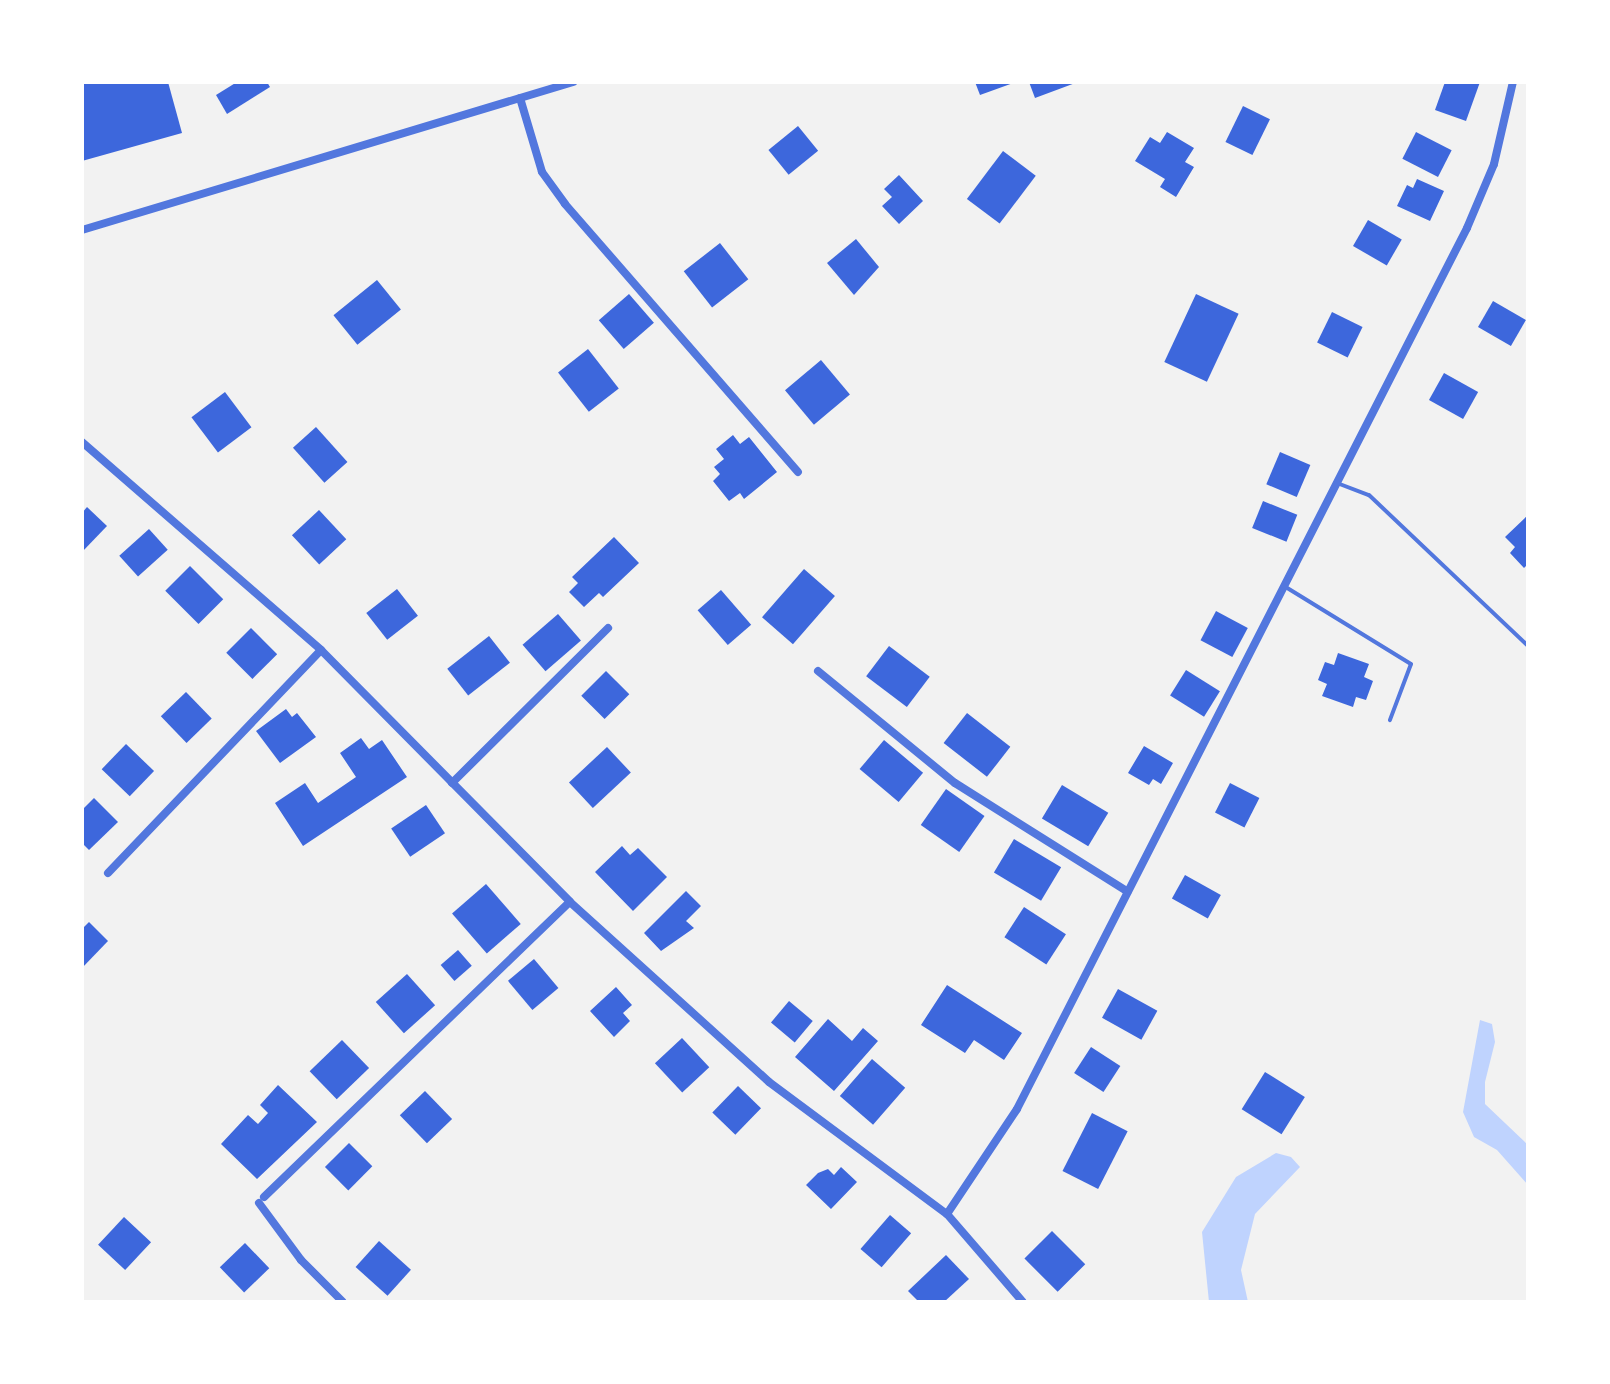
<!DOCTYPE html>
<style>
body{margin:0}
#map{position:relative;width:1610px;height:1384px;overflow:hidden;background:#f2f2f2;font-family:"Nunito Sans",sans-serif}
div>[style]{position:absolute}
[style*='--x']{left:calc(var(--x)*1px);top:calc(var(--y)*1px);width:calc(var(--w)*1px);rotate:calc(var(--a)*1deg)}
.water>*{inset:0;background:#bfd3fe}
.building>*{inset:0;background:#3d67dc;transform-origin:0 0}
.service>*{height:4px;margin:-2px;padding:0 2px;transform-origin:2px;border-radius:2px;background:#5277de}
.minor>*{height:8px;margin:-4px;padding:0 4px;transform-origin:4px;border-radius:4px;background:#5277de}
span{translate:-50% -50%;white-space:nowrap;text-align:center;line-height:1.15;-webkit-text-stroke:6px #fff;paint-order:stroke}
.frame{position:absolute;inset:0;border:84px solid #fff;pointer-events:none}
</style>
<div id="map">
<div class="water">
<i style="clip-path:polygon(1480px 1020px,1492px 1024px,1495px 1042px,1485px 1082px,1485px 1104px,1528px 1145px,1528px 1185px,1497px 1150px,1474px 1137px,1463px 1112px)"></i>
<i style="clip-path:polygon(1276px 1153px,1291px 1157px,1300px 1167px,1255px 1214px,1241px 1270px,1248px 1302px,1209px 1302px,1202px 1232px,1236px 1177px)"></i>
</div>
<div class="building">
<i style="clip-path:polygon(82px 82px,168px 82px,182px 133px,82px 161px)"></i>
<i style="clip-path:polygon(237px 82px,267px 82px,270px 87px,227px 114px,216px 95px)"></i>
<i style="clip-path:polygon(975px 82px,1016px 82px,980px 95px)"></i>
<i style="clip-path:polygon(1029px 82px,1078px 82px,1035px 98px)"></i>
<i style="clip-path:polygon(1445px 82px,1480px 82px,1466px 121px,1435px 110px)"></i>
<i style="left:1243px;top:106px;width:30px;height:40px;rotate:26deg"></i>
<i style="left:798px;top:126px;width:32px;height:38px;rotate:51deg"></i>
<i style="clip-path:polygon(1167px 132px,1194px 148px,1185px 162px,1194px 167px,1176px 197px,1160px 187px,1165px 179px,1135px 161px,1150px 137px,1160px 143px)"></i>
<i style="left:1416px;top:132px;width:40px;height:30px;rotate:27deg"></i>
<i style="left:1003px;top:151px;width:41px;height:60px;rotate:37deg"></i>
<i style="clip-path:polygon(899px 175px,923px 201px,899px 224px,882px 206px,892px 197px,884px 189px)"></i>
<i style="clip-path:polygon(1417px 179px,1444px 191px,1430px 221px,1397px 206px,1407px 185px,1413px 188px)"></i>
<i style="left:1368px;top:220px;width:39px;height:30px;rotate:30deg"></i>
<i style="clip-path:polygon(856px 239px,879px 267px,854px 295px,827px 263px)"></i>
<i style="left:720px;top:243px;width:46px;height:46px;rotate:52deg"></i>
<i style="left:377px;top:280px;width:38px;height:56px;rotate:51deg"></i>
<i style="left:629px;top:294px;width:38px;height:40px;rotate:49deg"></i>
<i style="left:1196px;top:294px;width:47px;height:75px;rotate:25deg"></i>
<i style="left:1493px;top:301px;width:38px;height:30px;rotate:30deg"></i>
<i style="left:1332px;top:312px;width:34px;height:34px;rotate:26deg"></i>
<i style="left:588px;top:349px;width:50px;height:38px;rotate:52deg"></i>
<i style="left:821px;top:360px;width:45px;height:47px;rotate:50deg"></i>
<i style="left:1444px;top:373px;width:39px;height:31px;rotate:29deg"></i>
<i style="left:225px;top:392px;width:44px;height:42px;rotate:53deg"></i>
<i style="left:316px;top:427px;width:47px;height:31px;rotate:48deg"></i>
<i style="clip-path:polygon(733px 435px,740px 444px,749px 437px,777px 472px,744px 499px,740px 493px,729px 501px,713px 481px,720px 474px,714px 467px,724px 459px,716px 449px)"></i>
<i style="left:1280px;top:452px;width:33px;height:35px;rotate:23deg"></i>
<i style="left:1263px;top:501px;width:37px;height:29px;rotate:22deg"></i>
<i style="clip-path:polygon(87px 507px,107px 526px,82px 552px,82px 513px)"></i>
<i style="left:319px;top:510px;width:40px;height:37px;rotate:47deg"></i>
<i style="clip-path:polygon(1528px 515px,1528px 564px,1524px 568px,1510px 553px,1515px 547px,1505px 537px)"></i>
<i style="left:149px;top:529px;width:28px;height:40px;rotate:48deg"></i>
<i style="clip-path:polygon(614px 537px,639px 563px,603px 597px,599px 593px,584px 607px,569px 592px,578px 583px,572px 577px)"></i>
<i style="left:190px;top:566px;width:47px;height:35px;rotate:45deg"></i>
<i style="left:804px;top:569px;width:41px;height:64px;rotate:41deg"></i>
<i style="left:397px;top:589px;width:34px;height:39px;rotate:52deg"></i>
<i style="left:721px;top:590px;width:46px;height:31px;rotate:49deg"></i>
<i style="left:1216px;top:611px;width:36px;height:33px;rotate:28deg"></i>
<i style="left:558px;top:614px;width:35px;height:47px;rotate:49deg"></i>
<i style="left:251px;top:628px;width:37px;height:35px;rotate:45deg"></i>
<i style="left:489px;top:636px;width:34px;height:53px;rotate:52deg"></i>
<i style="left:889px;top:646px;width:51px;height:38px;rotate:37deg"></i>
<i style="clip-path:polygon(1338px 653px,1369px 664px,1364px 677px,1373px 681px,1366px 700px,1356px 697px,1353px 707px,1322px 696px,1327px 684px,1318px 680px,1325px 662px,1334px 665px)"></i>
<i style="left:1186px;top:670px;width:40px;height:30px;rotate:32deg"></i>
<i style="left:606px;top:671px;width:33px;height:35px;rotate:45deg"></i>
<i style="left:186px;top:692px;width:37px;height:35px;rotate:46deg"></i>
<i style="clip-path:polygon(286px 709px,292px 717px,297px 713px,316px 737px,280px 763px,256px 731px)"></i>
<i style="left:967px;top:713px;width:55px;height:38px;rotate:38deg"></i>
<i style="clip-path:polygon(361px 738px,369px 749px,382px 740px,407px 777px,303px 846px,275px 803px,305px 783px,318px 803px,356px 777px,340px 753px)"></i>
<i style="left:884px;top:740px;width:51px;height:38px;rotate:40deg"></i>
<i style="left:126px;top:744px;width:39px;height:35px;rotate:44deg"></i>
<i style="clip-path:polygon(1144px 746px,1173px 763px,1161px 784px,1153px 779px,1149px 785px,1128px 773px)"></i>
<i style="left:607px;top:747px;width:35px;height:52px;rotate:47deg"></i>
<i style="left:1230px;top:783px;width:33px;height:33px;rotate:27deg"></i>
<i style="left:1062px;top:785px;width:54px;height:39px;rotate:31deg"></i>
<i style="left:946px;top:789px;width:47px;height:44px;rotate:35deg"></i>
<i style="clip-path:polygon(94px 798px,118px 822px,89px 850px,82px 843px,82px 810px)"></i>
<i style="left:426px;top:805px;width:34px;height:42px;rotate:56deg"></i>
<i style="left:1014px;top:839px;width:55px;height:39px;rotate:31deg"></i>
<i style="clip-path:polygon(622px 846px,630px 855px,638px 848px,667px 877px,633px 911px,595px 872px)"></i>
<i style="left:1185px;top:875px;width:41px;height:27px;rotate:29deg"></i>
<i style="left:486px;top:884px;width:53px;height:45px;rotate:49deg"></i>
<i style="clip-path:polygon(686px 891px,701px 906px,686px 921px,694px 928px,661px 951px,644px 933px)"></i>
<i style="left:1024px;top:907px;width:50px;height:36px;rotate:33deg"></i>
<i style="clip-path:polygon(89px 922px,108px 941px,82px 968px,82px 929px)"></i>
<i style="left:458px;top:950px;width:21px;height:23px;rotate:49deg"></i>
<i style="left:534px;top:959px;width:38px;height:34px;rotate:50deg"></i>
<i style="left:407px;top:974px;width:42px;height:42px;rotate:48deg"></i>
<i style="clip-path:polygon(947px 985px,1022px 1033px,1004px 1060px,974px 1040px,965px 1053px,921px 1025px)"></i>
<i style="clip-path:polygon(616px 987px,632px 1005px,623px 1013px,630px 1021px,614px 1037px,590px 1011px)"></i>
<i style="left:1118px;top:989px;width:45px;height:33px;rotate:29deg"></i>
<i style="left:789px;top:1001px;width:31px;height:28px;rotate:40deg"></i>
<i style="clip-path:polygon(828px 1019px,852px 1041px,863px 1028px,878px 1041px,834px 1091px,795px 1057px)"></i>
<i style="left:682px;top:1038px;width:40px;height:37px;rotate:47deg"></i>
<i style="left:342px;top:1040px;width:39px;height:45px;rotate:46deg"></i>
<i style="left:1091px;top:1047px;width:35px;height:31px;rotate:33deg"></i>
<i style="left:872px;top:1059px;width:44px;height:49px;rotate:41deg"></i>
<i style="left:1265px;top:1072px;width:47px;height:44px;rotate:32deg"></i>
<i style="clip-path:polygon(278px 1085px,317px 1122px,257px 1179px,221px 1144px,248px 1115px,258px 1124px,268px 1113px,260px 1105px)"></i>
<i style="left:738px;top:1086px;width:32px;height:37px;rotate:44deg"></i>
<i style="left:425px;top:1091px;width:39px;height:35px;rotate:46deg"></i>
<i style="left:1092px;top:1113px;width:40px;height:65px;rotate:27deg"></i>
<i style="left:349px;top:1143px;width:33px;height:34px;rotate:45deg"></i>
<i style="clip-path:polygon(841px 1167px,857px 1182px,831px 1209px,806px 1185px,818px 1173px,828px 1169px,834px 1175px)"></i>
<i style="left:890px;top:1215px;width:28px;height:45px;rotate:41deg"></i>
<i style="left:124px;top:1217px;width:37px;height:38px;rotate:43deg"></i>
<i style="left:1052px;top:1231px;width:47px;height:39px;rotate:45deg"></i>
<i style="left:379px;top:1241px;width:43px;height:35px;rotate:42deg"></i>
<i style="left:245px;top:1243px;width:35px;height:35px;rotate:46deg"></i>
<i style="clip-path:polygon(946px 1255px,969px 1279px,944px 1302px,919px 1302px,908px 1291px)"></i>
</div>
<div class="service">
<i style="--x:1337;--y:483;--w:34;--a:21"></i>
<i style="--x:1369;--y:495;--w:219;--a:43.5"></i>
<i style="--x:1284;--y:586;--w:149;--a:31.6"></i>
<i style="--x:1411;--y:664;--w:60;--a:110.6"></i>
</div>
<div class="minor">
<i style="--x:520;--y:98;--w:77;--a:73.4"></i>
<i style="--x:542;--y:172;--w:39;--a:54"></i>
<i style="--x:565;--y:204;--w:355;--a:49"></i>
<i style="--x:82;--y:230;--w:513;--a:-16.77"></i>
<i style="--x:82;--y:442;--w:317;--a:41"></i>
<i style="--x:321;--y:650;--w:354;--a:45.3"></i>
<i style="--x:570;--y:902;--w:268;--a:42.1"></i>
<i style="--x:769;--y:1082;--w:222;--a:36.6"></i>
<i style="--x:947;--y:1214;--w:116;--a:49.2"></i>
<i style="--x:818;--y:671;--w:177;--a:39.3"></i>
<i style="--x:955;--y:783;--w:204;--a:32.2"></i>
<i style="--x:452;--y:783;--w:220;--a:-44.8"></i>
<i style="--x:108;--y:873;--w:308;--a:-46.3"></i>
<i style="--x:264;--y:1197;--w:425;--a:-44"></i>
<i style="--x:259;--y:1203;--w:71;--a:53.6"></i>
<i style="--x:301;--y:1260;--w:59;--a:45"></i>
<i style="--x:947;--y:1214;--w:126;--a:-56.3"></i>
<i style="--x:1017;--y:1109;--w:989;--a:-62.94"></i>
<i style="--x:1467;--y:228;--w:69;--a:-67.1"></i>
<i style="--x:1494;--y:164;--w:84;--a:-77"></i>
</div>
<div class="frame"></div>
</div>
